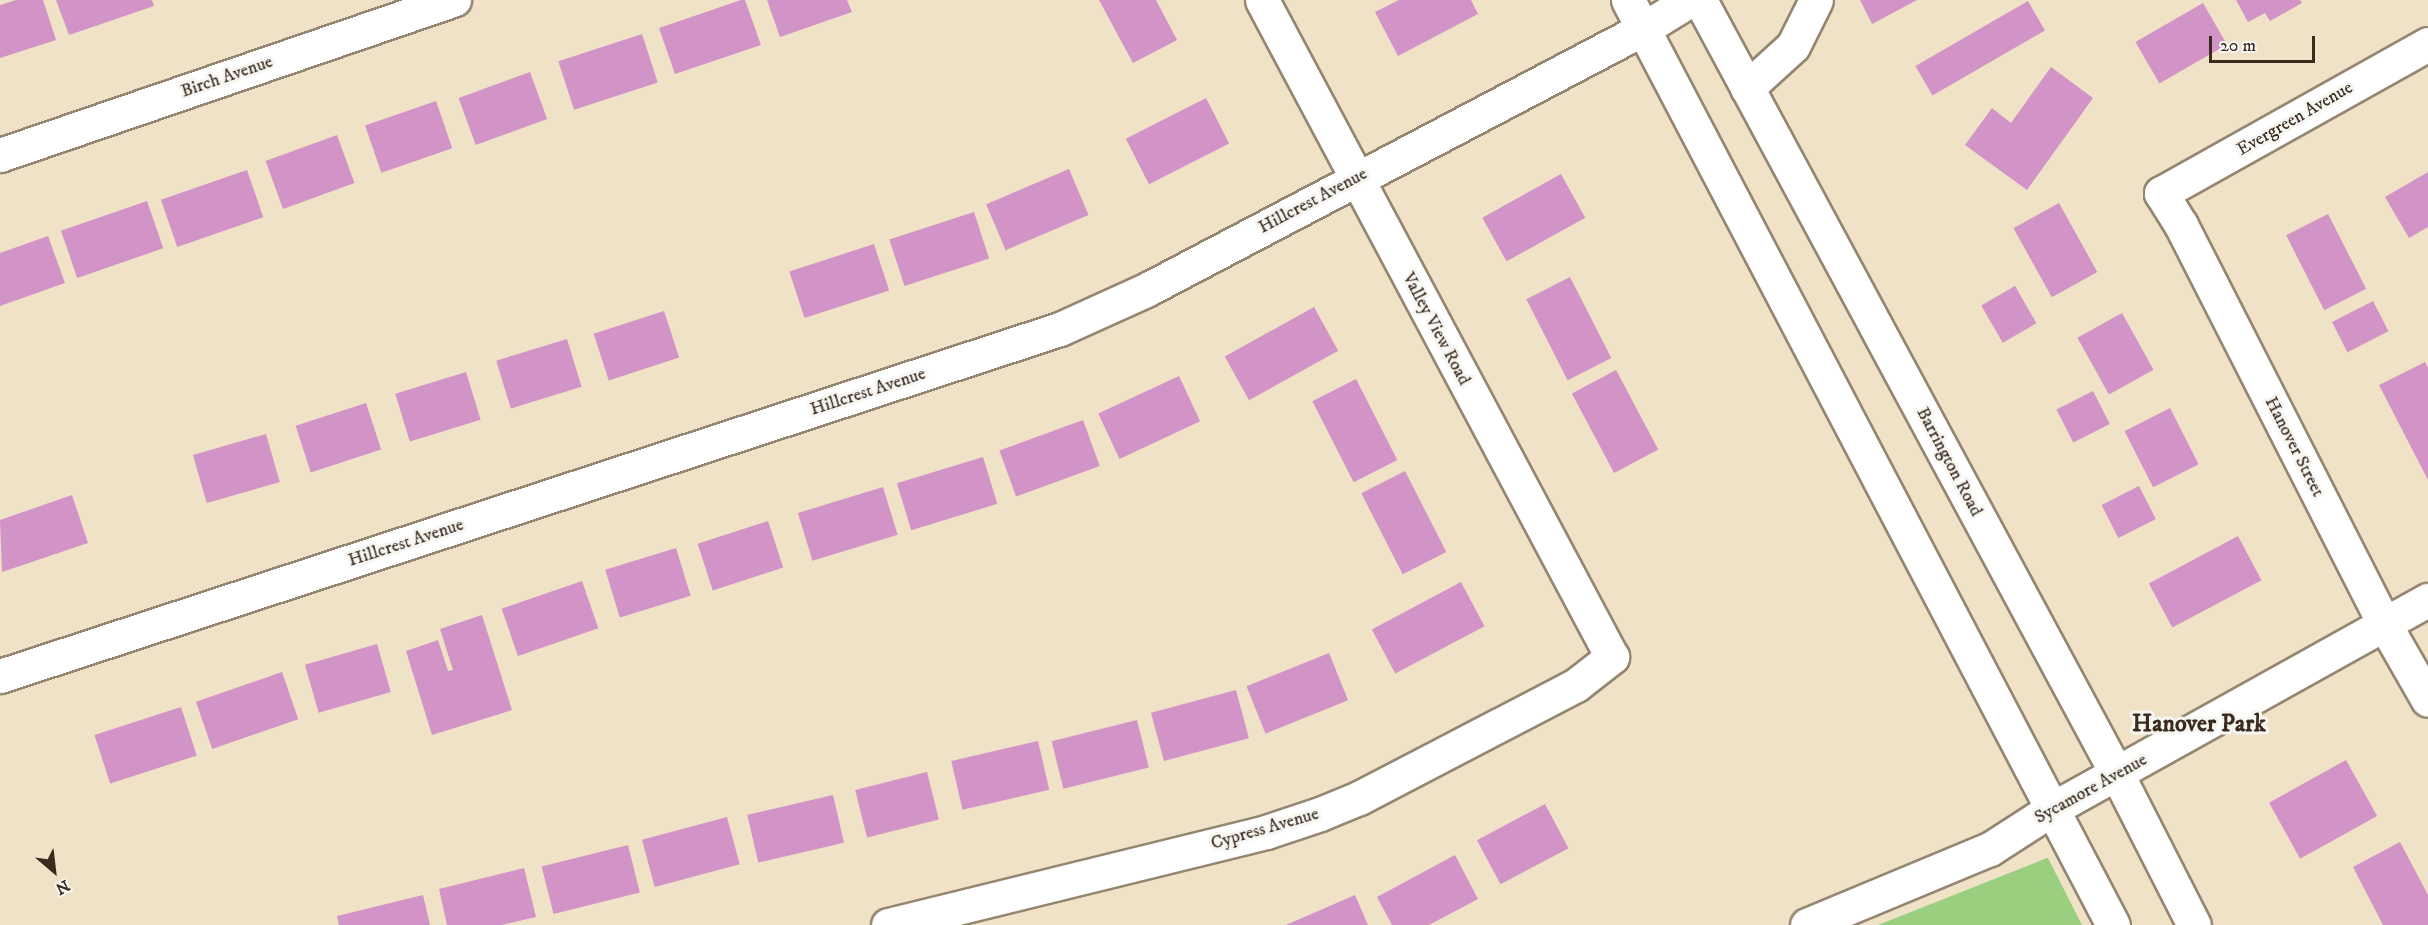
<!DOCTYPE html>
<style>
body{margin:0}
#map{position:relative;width:2428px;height:925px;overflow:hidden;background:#efe2c6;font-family:"IM FELL DW Pica",serif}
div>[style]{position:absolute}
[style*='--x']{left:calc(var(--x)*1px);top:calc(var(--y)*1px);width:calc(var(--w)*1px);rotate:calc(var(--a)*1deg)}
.green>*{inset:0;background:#9bcf80}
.building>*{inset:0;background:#d293c7;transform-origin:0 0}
.roads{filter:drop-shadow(2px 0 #958672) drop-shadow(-2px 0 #958672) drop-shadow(0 2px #958672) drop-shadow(0 -2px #958672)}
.minor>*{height:33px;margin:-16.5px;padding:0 16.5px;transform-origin:16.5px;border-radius:16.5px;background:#fff}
.major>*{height:33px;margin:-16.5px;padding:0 16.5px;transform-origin:16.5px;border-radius:16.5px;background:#fff}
span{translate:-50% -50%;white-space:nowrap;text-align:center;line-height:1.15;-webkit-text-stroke:6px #f6f6f2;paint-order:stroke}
.street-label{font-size:18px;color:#3b2a1e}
.district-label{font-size:24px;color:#3b2a1e;font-weight:700}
.north{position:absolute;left:24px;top:841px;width:60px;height:60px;-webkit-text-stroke:4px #f6f6f2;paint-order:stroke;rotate:152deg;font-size:16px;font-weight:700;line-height:24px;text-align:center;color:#3b2a1e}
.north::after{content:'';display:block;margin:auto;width:21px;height:27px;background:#3b2a1e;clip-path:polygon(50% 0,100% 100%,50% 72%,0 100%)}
.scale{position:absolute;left:2209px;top:36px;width:106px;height:27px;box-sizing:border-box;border:3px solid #3b2a1e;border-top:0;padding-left:8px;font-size:18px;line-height:21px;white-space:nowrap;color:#3b2a1e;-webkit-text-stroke:4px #f6f6f2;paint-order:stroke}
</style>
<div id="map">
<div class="green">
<i style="clip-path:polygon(2048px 858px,2082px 925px,1878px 925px,2047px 858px)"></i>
</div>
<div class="building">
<i style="clip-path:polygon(16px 0,43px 0,56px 40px,0 58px,0 5px)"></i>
<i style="clip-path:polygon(56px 0,152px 0,154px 6px,69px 35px)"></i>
<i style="clip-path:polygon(741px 0,745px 0,761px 45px,675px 74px,659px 28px)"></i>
<i style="clip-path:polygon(767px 0,847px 0,852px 12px,780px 37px)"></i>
<i style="clip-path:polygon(1099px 0,1156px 0,1177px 40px,1133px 63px)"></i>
<i style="clip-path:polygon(1399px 0,1471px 0,1478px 14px,1398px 56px,1375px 12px)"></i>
<i style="clip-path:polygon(1860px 0,1917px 0,1872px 24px)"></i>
<i style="clip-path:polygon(2236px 0,2300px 0,2302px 3px,2270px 21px,2265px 13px,2248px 22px)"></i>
<i style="left:2028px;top:1px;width:34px;height:130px;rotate:60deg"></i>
<i style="left:2203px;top:3px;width:48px;height:78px;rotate:60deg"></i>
<i style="left:642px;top:34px;width:51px;height:88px;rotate:72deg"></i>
<i style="clip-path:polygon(2051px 67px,2093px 98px,2027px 190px,1965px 145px,1992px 108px,2011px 123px)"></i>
<i style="left:530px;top:72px;width:50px;height:76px;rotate:70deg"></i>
<i style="left:1206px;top:98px;width:51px;height:90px;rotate:63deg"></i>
<i style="left:436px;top:101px;width:50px;height:75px;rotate:71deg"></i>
<i style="left:337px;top:135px;width:51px;height:76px;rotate:70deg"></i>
<i style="left:1069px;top:169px;width:50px;height:90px;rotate:67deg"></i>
<i style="left:247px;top:170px;width:50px;height:91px;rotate:71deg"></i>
<i style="clip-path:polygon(2428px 172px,2428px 227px,2409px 238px,2385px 197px)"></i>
<i style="left:1561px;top:174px;width:50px;height:90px;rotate:61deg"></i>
<i style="left:147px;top:201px;width:50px;height:91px;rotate:71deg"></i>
<i style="left:2059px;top:203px;width:79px;height:52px;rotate:61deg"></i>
<i style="left:974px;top:212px;width:49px;height:89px;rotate:72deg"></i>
<i style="left:2328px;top:214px;width:84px;height:47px;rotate:63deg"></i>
<i style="clip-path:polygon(48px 236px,65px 283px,0 306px,0 253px)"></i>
<i style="left:874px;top:244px;width:49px;height:89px;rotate:72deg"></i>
<i style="left:1570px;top:277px;width:91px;height:49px;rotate:63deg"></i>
<i style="left:2015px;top:286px;width:43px;height:39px;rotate:60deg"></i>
<i style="left:2373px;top:301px;width:34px;height:46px;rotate:63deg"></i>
<i style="left:1314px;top:307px;width:50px;height:102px;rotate:61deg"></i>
<i style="left:664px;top:311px;width:49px;height:74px;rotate:72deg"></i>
<i style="left:2122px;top:313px;width:65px;height:51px;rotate:61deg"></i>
<i style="left:567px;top:339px;width:50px;height:74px;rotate:73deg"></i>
<i style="clip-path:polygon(2425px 362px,2428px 368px,2428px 480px,2379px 385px)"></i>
<i style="left:1616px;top:370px;width:90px;height:50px;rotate:62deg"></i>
<i style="left:466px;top:372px;width:50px;height:74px;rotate:73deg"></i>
<i style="left:1179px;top:376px;width:50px;height:89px;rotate:65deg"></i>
<i style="left:1356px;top:379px;width:91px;height:49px;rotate:63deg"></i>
<i style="left:2093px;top:391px;width:37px;height:41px;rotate:63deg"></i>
<i style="left:366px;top:403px;width:49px;height:74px;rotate:72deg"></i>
<i style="left:2170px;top:408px;width:63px;height:51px;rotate:63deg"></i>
<i style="left:1083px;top:420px;width:49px;height:89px;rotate:70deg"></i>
<i style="left:266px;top:434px;width:50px;height:76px;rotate:74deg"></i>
<i style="left:983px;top:457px;width:49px;height:90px;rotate:73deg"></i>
<i style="left:1405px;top:471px;width:91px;height:49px;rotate:63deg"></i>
<i style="left:2139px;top:486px;width:37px;height:42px;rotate:63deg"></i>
<i style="left:883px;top:487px;width:50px;height:89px;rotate:73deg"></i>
<i style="clip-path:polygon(72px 495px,88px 543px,2px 572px,0 520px)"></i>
<i style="left:768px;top:521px;width:49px;height:74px;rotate:72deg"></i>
<i style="left:2238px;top:536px;width:50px;height:101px;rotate:62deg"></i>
<i style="left:676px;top:548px;width:50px;height:74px;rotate:73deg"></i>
<i style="left:582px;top:581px;width:50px;height:85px;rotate:71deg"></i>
<i style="left:1461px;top:582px;width:50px;height:101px;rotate:62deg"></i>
<i style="clip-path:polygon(482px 615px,512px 710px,432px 735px,406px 651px,438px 640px,448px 671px,453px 670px,440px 629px)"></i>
<i style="left:377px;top:644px;width:50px;height:75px;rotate:74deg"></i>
<i style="left:1329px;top:653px;width:51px;height:89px;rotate:68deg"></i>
<i style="left:282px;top:672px;width:50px;height:91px;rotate:71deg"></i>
<i style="left:1236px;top:690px;width:50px;height:88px;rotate:75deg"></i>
<i style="left:181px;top:707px;width:51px;height:91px;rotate:72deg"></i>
<i style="left:1137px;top:720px;width:49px;height:88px;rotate:76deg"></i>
<i style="left:1038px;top:741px;width:50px;height:89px;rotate:77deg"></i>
<i style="left:2346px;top:760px;width:64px;height:88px;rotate:61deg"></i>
<i style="left:927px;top:772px;width:49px;height:74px;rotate:76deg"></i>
<i style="left:833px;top:795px;width:49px;height:88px;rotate:77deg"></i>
<i style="left:1545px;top:804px;width:50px;height:77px;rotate:62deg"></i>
<i style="left:727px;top:817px;width:49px;height:88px;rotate:75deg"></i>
<i style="clip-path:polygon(2400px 842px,2428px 895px,2428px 925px,2383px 925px,2353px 867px)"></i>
<i style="left:628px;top:845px;width:49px;height:89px;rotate:76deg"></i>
<i style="clip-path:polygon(1455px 855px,1478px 899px,1429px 925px,1392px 925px,1377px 897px)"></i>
<i style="clip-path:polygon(524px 868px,536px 917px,502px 925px,447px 925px,439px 889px)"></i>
<i style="clip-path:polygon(423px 895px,430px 925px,339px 925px,337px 916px)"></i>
<i style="clip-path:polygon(1355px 895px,1368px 925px,1286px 925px)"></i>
</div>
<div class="roads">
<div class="minor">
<i style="--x:2428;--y:44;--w:306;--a:150.8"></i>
<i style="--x:2161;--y:193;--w:38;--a:58"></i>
<i style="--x:2181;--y:225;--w:449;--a:63"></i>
<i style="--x:2385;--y:625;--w:86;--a:60.2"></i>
<i style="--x:1747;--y:88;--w:62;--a:-42.4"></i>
<i style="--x:1793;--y:46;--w:51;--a:-63.4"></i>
<i style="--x:0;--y:155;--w:480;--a:-18.9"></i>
<i style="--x:0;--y:676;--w:1115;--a:-18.13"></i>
<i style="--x:1060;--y:329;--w:94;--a:-24.4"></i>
<i style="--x:1146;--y:290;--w:561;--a:-27.71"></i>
<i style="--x:1643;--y:29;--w:55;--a:-31.7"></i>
<i style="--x:888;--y:925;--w:389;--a:-13.8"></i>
<i style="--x:1266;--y:832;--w:57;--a:-18.4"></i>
<i style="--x:1320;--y:814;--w:42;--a:-22.3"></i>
<i style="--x:1359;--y:798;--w:245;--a:-27.5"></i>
<i style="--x:1576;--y:685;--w:46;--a:-37.9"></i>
<i style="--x:1612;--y:657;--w:744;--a:-118.05"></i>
<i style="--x:1807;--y:925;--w:198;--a:-22.6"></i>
<i style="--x:1990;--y:849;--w:74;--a:-32.8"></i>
<i style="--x:2052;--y:809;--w:430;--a:-29.1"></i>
</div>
<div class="major">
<i style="--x:1628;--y:0;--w:1044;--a:62.33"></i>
<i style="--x:1700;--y:0;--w:879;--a:61.69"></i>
<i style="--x:2117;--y:774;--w:169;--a:63"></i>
</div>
</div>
<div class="street-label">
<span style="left:227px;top:77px;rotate:-19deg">Birch Avenue</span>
<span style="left:2295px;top:119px;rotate:-30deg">Evergreen Avenue</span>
<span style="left:1313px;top:201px;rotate:-28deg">Hillcrest Avenue</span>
<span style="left:1436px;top:329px;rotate:62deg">Valley View Road</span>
<span style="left:868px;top:392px;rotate:-18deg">Hillcrest Avenue</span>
<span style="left:2294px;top:447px;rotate:63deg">Hanover Street</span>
<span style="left:1949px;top:462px;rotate:62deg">Barrington Road</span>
<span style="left:406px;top:543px;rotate:-18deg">Hillcrest Avenue</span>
<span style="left:2091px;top:789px;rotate:-29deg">Sycamore Avenue</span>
<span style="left:1265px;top:829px;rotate:-16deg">Cypress Avenue</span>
</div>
<div class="district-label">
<span style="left:2199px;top:725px">Hanover Park</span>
</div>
<div class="north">N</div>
<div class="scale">20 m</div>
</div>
